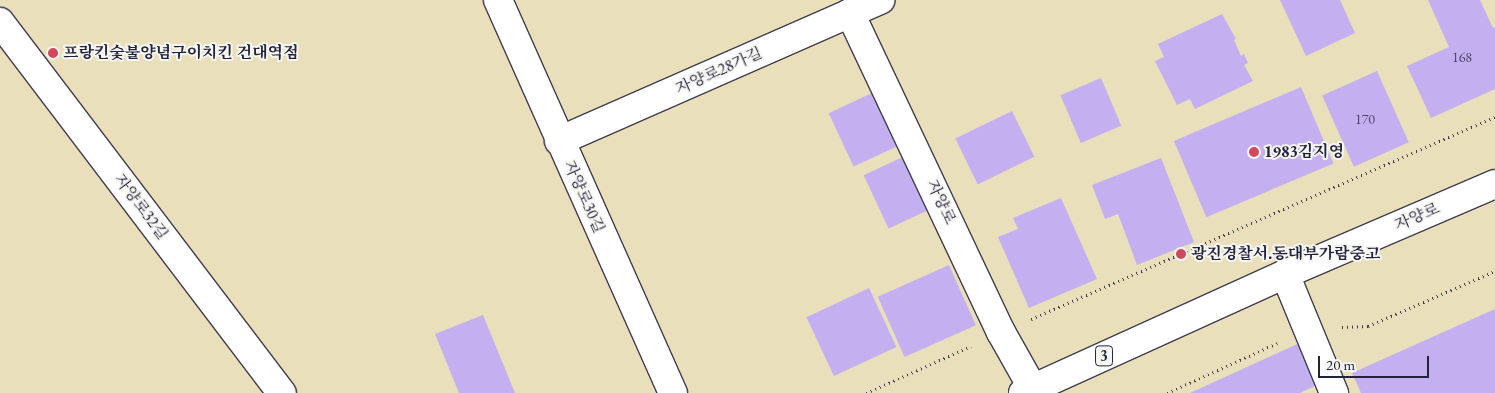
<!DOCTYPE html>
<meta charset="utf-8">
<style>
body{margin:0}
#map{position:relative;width:1495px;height:393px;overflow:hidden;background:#e9dfbb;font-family:"EB Garamond","Noto Serif KR",serif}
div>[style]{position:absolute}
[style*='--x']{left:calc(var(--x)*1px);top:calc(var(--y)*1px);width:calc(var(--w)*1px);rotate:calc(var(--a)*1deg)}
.building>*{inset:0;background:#c4aff0;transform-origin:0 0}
.path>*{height:3px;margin-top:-1.5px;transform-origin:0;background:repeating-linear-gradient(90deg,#403e4e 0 1px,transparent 0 5px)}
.roads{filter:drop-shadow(1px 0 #403e4e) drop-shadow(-1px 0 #403e4e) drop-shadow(0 1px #403e4e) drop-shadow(0 -1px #403e4e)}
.street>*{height:28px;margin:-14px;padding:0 14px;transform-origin:14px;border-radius:14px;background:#fff}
.primary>*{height:28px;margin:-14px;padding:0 14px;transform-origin:14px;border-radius:14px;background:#fff}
.dots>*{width:14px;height:14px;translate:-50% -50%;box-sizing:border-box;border:2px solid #f6f6f2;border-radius:50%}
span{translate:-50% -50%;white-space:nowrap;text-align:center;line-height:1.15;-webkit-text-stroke:4px #f6f6f2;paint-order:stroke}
.number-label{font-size:14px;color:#4a4568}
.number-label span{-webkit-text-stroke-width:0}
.shield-label span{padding:1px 4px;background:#f6f6f2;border:1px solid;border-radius:4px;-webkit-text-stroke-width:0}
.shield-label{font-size:15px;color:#22223b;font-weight:700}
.poi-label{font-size:16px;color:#22223b;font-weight:700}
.left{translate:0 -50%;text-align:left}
.street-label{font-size:16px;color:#22223b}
.scale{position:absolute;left:1318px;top:356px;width:111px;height:22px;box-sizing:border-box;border:2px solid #22223b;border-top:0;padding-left:6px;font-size:15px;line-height:18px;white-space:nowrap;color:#22223b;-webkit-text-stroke:4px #f6f6f2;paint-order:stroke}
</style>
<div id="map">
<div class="building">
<i style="clip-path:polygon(1280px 0,1340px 0,1355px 33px,1306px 56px)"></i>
<i style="clip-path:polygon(1428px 0,1480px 0,1493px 28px,1495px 27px,1495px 89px,1431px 118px,1407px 66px,1449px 47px)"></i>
<i style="clip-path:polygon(1222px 14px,1236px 39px,1234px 40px,1241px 56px,1244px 54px,1248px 63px,1244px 65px,1253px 81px,1195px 109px,1190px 99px,1177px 105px,1155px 61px,1164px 57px,1158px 44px)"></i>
<i style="left:1377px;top:71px;width:78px;height:60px;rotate:66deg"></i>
<i style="left:1101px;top:78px;width:52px;height:44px;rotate:67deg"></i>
<i style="left:1301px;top:87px;width:83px;height:138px;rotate:67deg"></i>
<i style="left:874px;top:92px;width:59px;height:50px;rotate:65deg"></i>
<i style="left:1012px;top:111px;width:51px;height:63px;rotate:64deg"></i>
<i style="left:909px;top:154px;width:59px;height:50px;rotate:65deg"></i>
<i style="clip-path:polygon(1161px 158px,1194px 242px,1137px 265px,1118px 214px,1105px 219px,1092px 185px)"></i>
<i style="clip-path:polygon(1061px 198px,1097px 279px,1029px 308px,998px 237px,1018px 229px,1013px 218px)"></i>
<i style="left:949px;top:265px;width:66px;height:78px;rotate:66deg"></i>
<i style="left:869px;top:288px;width:65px;height:69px;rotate:65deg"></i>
<i style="clip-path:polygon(1495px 309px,1495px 393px,1361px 393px,1352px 373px)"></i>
<i style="clip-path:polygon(483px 315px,515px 393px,459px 393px,435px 334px)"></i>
<i style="clip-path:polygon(1304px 341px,1323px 382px,1300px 393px,1190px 393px)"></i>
</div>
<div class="path">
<i style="--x:1031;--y:319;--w:506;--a:-23.53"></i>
<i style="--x:1342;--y:327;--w:26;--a:-2"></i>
<i style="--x:1368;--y:326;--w:138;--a:-23.4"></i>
<i style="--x:866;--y:393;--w:115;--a:-24.1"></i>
<i style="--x:1167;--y:393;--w:121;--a:-24.4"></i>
</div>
<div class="roads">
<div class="street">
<i style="--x:498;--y:0;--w:430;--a:66"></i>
<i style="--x:850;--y:13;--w:353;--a:64.7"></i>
<i style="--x:1001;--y:332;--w:65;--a:60.7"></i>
<i style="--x:0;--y:22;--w:466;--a:52.8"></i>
<i style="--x:559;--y:141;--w:351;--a:-23.7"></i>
<i style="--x:1285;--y:274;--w:129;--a:67.6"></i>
</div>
<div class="primary">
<i style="--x:1023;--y:393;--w:288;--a:-24.4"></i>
<i style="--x:1285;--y:274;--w:228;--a:-23.2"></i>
</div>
</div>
<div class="dots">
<i style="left:53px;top:53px;background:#d1495b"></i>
<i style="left:1254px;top:152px;background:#d1495b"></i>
<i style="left:1181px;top:254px;background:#d1495b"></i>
</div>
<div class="number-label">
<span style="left:1462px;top:57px">168</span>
<span style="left:1365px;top:119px">170</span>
</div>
<div class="shield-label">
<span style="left:1104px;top:356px">3</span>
</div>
<div class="poi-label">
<span class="left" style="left:63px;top:53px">프랑킨숯불양념구이치킨 건대역점</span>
<span class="left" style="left:1264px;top:152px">1983김지영</span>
<span class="left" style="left:1191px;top:254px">광진경찰서.동대부가람중고</span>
</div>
<div class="street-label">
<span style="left:719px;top:71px;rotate:-24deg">자양로28가길</span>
<span style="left:584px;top:197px;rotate:66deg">자양로30길</span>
<span style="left:941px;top:202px;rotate:65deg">자양로</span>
<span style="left:141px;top:207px;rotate:53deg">자양로32길</span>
<span style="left:1417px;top:217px;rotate:-23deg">자양로</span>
</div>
<div class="scale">20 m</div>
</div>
